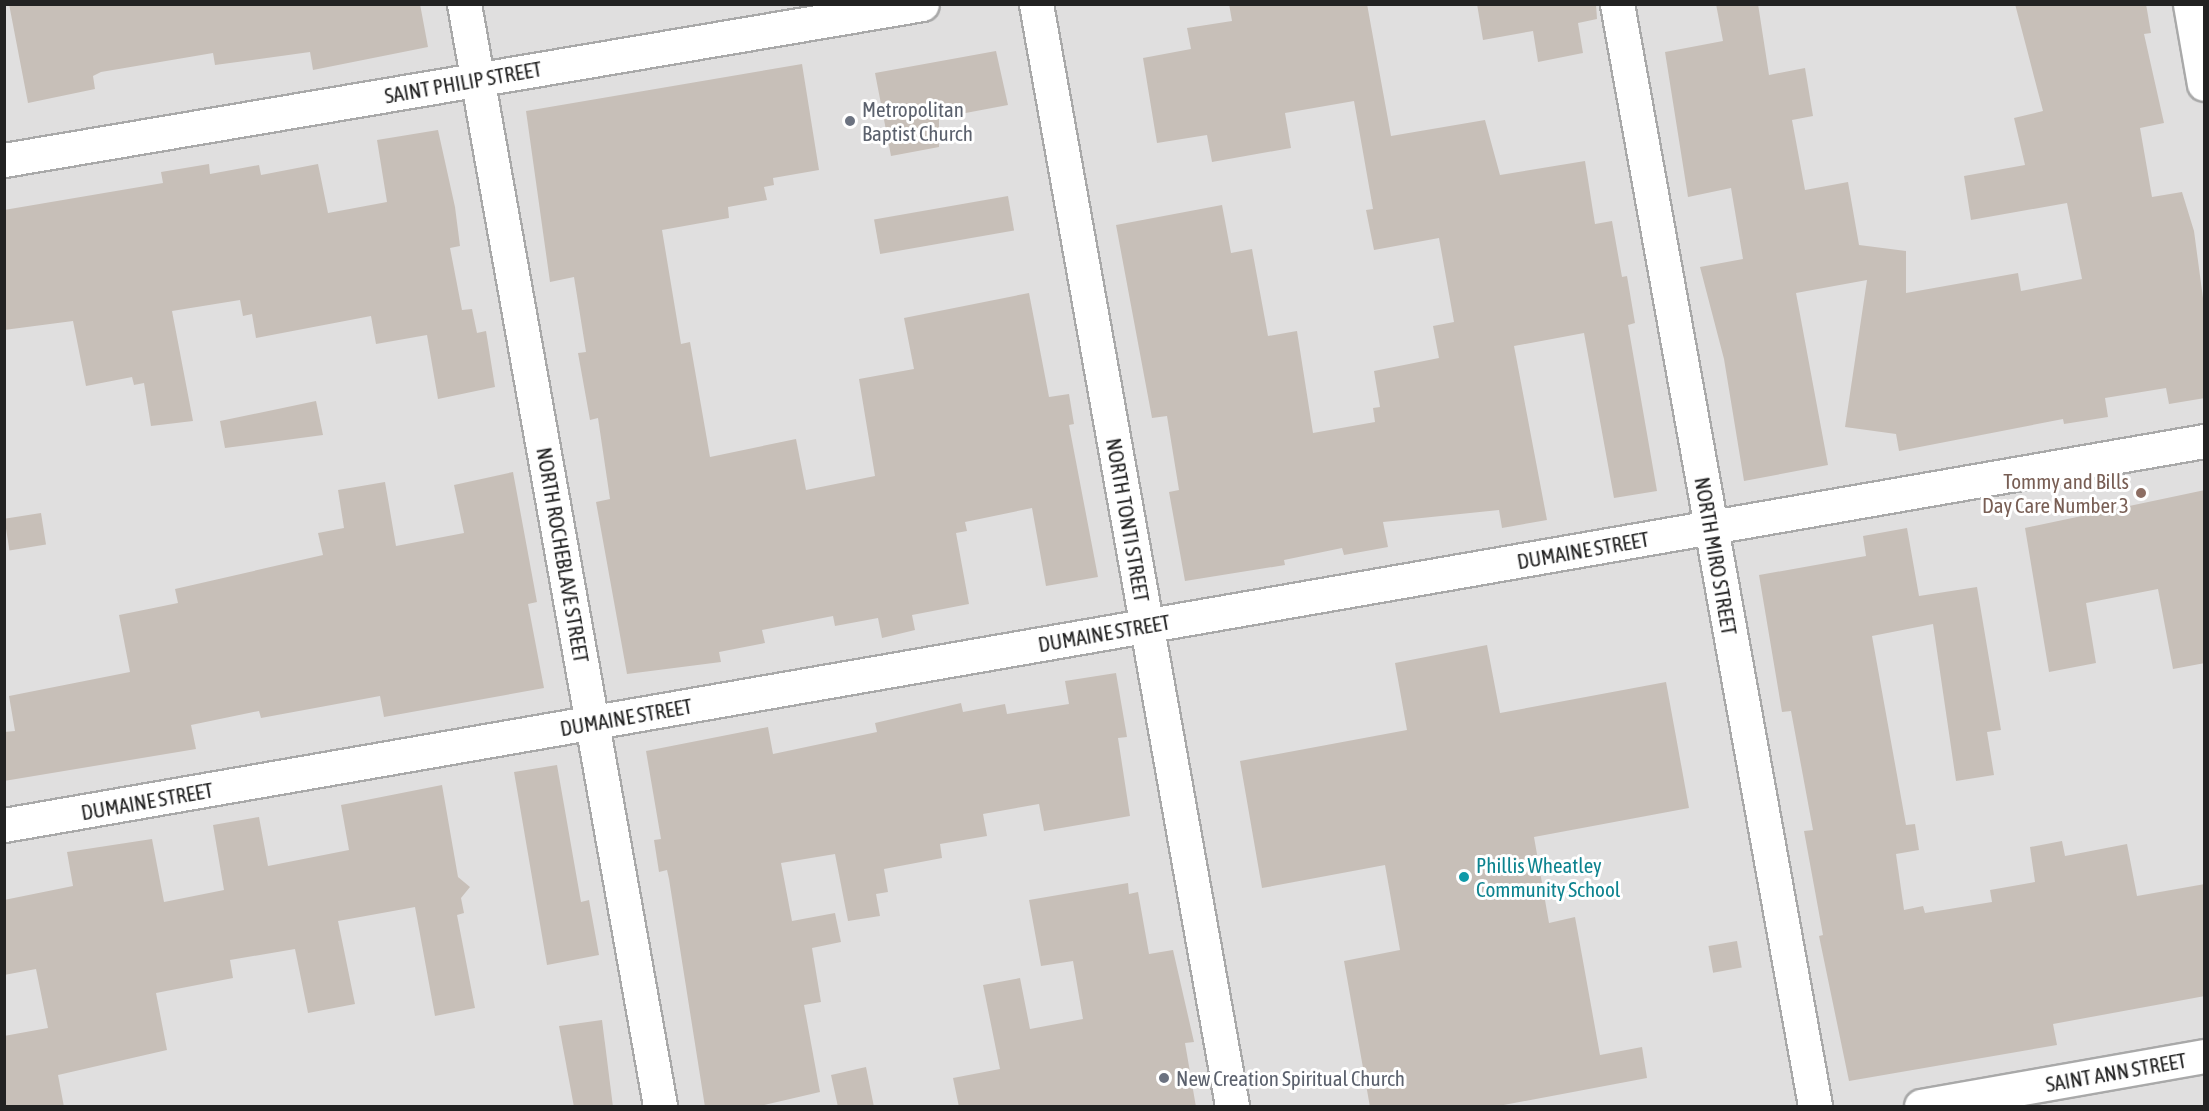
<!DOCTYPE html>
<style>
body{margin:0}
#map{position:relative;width:2209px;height:1111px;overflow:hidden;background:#f2efe9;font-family:"Asap Condensed",sans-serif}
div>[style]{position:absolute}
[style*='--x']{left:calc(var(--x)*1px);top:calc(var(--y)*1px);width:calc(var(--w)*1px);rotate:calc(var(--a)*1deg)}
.residential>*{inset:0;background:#e0dfdf;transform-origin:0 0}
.building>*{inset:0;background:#c7bfb8;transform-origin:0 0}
.roads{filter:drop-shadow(2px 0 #a9a9a9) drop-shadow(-2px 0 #a9a9a9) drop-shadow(0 2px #a9a9a9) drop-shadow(0 -2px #a9a9a9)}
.minor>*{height:33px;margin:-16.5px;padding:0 16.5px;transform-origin:16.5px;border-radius:16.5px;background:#fff}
.dots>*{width:16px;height:16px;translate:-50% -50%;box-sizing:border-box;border:3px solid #fff;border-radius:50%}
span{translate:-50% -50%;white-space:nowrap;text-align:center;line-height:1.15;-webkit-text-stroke:6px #fff;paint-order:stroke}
.street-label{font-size:21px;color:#222}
.worship-label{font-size:21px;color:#5b616d}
.left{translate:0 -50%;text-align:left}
.education-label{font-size:21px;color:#785e54}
.right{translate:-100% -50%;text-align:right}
.culture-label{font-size:21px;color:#0d838f}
.frame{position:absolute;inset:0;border:6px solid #222;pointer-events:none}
</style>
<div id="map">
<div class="residential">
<i style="left:5px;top:5px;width:2199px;height:1101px"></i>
</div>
<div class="building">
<i style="clip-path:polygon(9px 4px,420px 4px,428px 47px,313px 70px,310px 52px,215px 65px,213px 53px,101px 72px,93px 76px,95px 89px,28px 103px)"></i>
<i style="clip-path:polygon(1229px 4px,1367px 4px,1391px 136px,1485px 120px,1500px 175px,1585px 161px,1595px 224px,1612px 221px,1622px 277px,1627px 276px,1635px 323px,1628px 325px,1657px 491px,1614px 498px,1584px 333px,1514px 346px,1547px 520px,1502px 528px,1499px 510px,1383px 522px,1388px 547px,1344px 555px,1342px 548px,1284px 560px,1285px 565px,1185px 581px,1169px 492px,1179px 490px,1167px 416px,1152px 418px,1116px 225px,1222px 205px,1231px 253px,1252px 249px,1268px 336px,1297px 331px,1313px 433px,1375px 422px,1373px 408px,1380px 407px,1374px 371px,1439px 358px,1433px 326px,1454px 322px,1439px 238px,1374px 250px,1366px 210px,1373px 209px,1354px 101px,1285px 113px,1291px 148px,1212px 162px,1207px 135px,1157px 143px,1143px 58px,1191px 49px,1187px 28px,1232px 21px)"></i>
<i style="clip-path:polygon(1477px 4px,1596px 4px,1597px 19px,1578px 23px,1583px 53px,1538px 62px,1533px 31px,1483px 40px)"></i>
<i style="clip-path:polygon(1716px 4px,1758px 4px,1769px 75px,1805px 68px,1813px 116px,1792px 120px,1805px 190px,1848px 182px,1859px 245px,1906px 251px,1906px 293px,2018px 273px,2021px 291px,2082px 279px,2067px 203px,1971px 220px,1964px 176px,2025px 165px,2014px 118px,2043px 111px,2015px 4px,2146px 4px,2151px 33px,2144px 34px,2164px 123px,2140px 128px,2152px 197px,2182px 192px,2194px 231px,2205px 313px,2205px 398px,2169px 404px,2166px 388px,2105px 398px,2108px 417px,2064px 424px,2063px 419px,1899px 451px,1896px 434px,1845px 427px,1867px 280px,1796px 293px,1828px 465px,1744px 481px,1724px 359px,1700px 267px,1743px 259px,1731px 188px,1688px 197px,1665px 52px,1723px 41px)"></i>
<i style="clip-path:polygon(996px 51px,1008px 105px,939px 118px,939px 147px,891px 156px,875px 73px)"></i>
<i style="clip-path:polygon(802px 64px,819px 170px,773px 178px,774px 185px,764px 187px,767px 200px,728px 207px,729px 218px,662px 230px,681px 344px,690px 342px,710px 457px,796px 439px,806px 490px,875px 476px,859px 379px,914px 369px,904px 318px,1029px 293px,1049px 397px,1069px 394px,1074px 424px,1069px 425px,1098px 577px,1046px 586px,1032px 508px,965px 522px,967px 531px,956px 533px,969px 604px,912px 615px,915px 630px,882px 638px,878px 618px,835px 626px,833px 616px,762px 630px,765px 643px,719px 652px,721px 662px,627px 674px,596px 502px,610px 499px,598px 418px,590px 420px,578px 353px,586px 352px,574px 277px,550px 282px,526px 111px)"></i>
<i style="clip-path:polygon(438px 130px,455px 207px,460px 246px,450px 248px,462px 310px,472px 309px,477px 333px,486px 331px,495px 387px,438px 399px,427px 335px,376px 344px,371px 316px,256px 338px,252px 314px,243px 316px,240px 300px,172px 311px,193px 421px,151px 426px,144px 383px,134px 385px,132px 377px,86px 386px,73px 321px,4px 330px,4px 210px,163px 183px,161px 172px,209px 164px,210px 174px,259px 165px,261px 175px,318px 164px,328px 213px,387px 202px,377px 140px)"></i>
<i style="left:1008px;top:196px;width:35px;height:136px;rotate:80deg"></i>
<i style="clip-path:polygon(316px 401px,323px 435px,225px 448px,220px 421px)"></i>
<i style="clip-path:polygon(513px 472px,537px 602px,528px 604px,544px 688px,384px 717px,380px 696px,261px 718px,259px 711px,191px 725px,196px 749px,4px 781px,4px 732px,15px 731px,9px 696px,130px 672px,119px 615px,178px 603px,175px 589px,323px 555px,318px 533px,344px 528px,338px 490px,385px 482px,396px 546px,464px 533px,454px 485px)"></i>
<i style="clip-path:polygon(2205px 490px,2205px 663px,2173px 669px,2158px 589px,2086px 603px,2096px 663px,2049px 672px,2025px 528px)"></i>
<i style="left:41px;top:513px;width:32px;height:37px;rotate:81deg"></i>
<i style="clip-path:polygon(1907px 528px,1919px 596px,1977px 587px,2001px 730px,1987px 732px,1994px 775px,1956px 781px,1933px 624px,1872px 636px,1906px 825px,1915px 824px,1919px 850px,1896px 854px,1904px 910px,1923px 906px,1925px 913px,1992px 902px,1990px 890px,2035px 882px,2030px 847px,2062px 841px,2065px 856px,2127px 844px,2137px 896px,2205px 884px,2205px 996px,2053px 1024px,2057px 1045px,1849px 1081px,1819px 936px,1823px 935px,1804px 831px,1813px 830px,1791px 711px,1782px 712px,1759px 575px,1866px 556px,1863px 536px)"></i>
<i style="clip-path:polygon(1487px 645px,1500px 713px,1666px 682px,1689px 808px,1534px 837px,1549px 923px,1575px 917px,1600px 1055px,1642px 1047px,1647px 1078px,1493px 1107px,1370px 1107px,1344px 961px,1400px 950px,1385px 865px,1262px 888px,1240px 761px,1407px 730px,1395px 663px)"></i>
<i style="clip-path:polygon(1116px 673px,1127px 737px,1118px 738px,1130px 816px,1044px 831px,1039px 804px,983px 814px,987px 836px,940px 844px,942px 858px,884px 869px,888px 892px,876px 894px,880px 916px,848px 921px,835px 854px,781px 863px,792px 921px,835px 913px,841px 942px,812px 948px,821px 1002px,804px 1005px,820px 1092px,756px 1107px,705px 1107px,669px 879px,667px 870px,659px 872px,654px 840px,661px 839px,646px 751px,768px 727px,773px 754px,877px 732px,875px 723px,961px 703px,963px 712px,1005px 704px,1007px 714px,1069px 704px,1065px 681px)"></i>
<i style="clip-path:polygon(557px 765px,581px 902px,589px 900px,599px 955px,547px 965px,514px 772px)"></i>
<i style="clip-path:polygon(442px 785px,458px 877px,470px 887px,461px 898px,464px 913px,457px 915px,475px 1008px,435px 1016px,415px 907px,338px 921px,355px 1004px,308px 1013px,295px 949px,230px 960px,233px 978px,156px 993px,167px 1050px,58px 1075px,64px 1107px,4px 1107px,4px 1036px,48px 1028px,36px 969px,4px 975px,4px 900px,73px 886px,67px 852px,152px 839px,164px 902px,224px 890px,213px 825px,259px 817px,268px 866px,349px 850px,341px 805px)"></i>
<i style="clip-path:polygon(1128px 883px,1129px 894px,1138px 892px,1149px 954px,1173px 950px,1194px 1042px,1185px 1043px,1196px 1107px,959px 1107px,953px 1078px,1000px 1069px,983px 985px,1020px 978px,1030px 1029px,1083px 1019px,1073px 961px,1041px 966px,1029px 900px)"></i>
<i style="left:1737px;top:941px;width:27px;height:29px;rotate:80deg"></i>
<i style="clip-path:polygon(602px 1020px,613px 1107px,574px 1107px,559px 1026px)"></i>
<i style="clip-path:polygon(866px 1067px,874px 1107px,838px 1107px,831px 1075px)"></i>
</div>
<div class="roads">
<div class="minor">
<i style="--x:464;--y:4;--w:1119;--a:79.91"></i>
<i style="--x:1036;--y:4;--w:1119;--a:79.91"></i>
<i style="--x:1617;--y:4;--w:1120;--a:79.81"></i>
<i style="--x:2190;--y:4;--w:81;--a:80.1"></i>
<i style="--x:4;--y:160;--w:931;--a:-9.64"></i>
<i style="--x:4;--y:825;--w:2233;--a:-9.9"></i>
<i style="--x:1921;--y:1106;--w:287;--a:-10"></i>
</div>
</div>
<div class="dots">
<i style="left:850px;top:121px;background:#6b7280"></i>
<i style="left:2141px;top:493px;background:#8d6e63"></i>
<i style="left:1464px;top:877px;background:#0f9aa8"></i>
<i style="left:1164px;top:1078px;background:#6b7280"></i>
</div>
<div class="street-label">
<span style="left:463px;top:82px;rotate:-10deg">SAINT PHILIP STREET</span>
<span style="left:1128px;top:520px;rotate:80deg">NORTH TONTI STREET</span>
<span style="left:1583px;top:550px;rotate:-10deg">DUMAINE STREET</span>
<span style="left:563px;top:555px;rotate:80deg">NORTH ROCHEBLAVE STREET</span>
<span style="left:1716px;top:556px;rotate:80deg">NORTH MIRO STREET</span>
<span style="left:1104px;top:633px;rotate:-10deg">DUMAINE STREET</span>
<span style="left:626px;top:717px;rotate:-10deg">DUMAINE STREET</span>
<span style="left:147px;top:801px;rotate:-10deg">DUMAINE STREET</span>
<span style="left:2116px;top:1072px;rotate:-10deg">SAINT ANN STREET</span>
</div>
<div class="worship-label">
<span class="left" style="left:862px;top:121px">Metropolitan<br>Baptist Church</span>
<span class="left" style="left:1176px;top:1078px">New Creation Spiritual Church</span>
</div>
<div class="education-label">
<span class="right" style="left:2129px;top:493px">Tommy and Bills<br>Day Care Number 3</span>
</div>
<div class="culture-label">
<span class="left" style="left:1476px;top:877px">Phillis Wheatley<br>Community School</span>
</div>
<div class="frame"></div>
</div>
